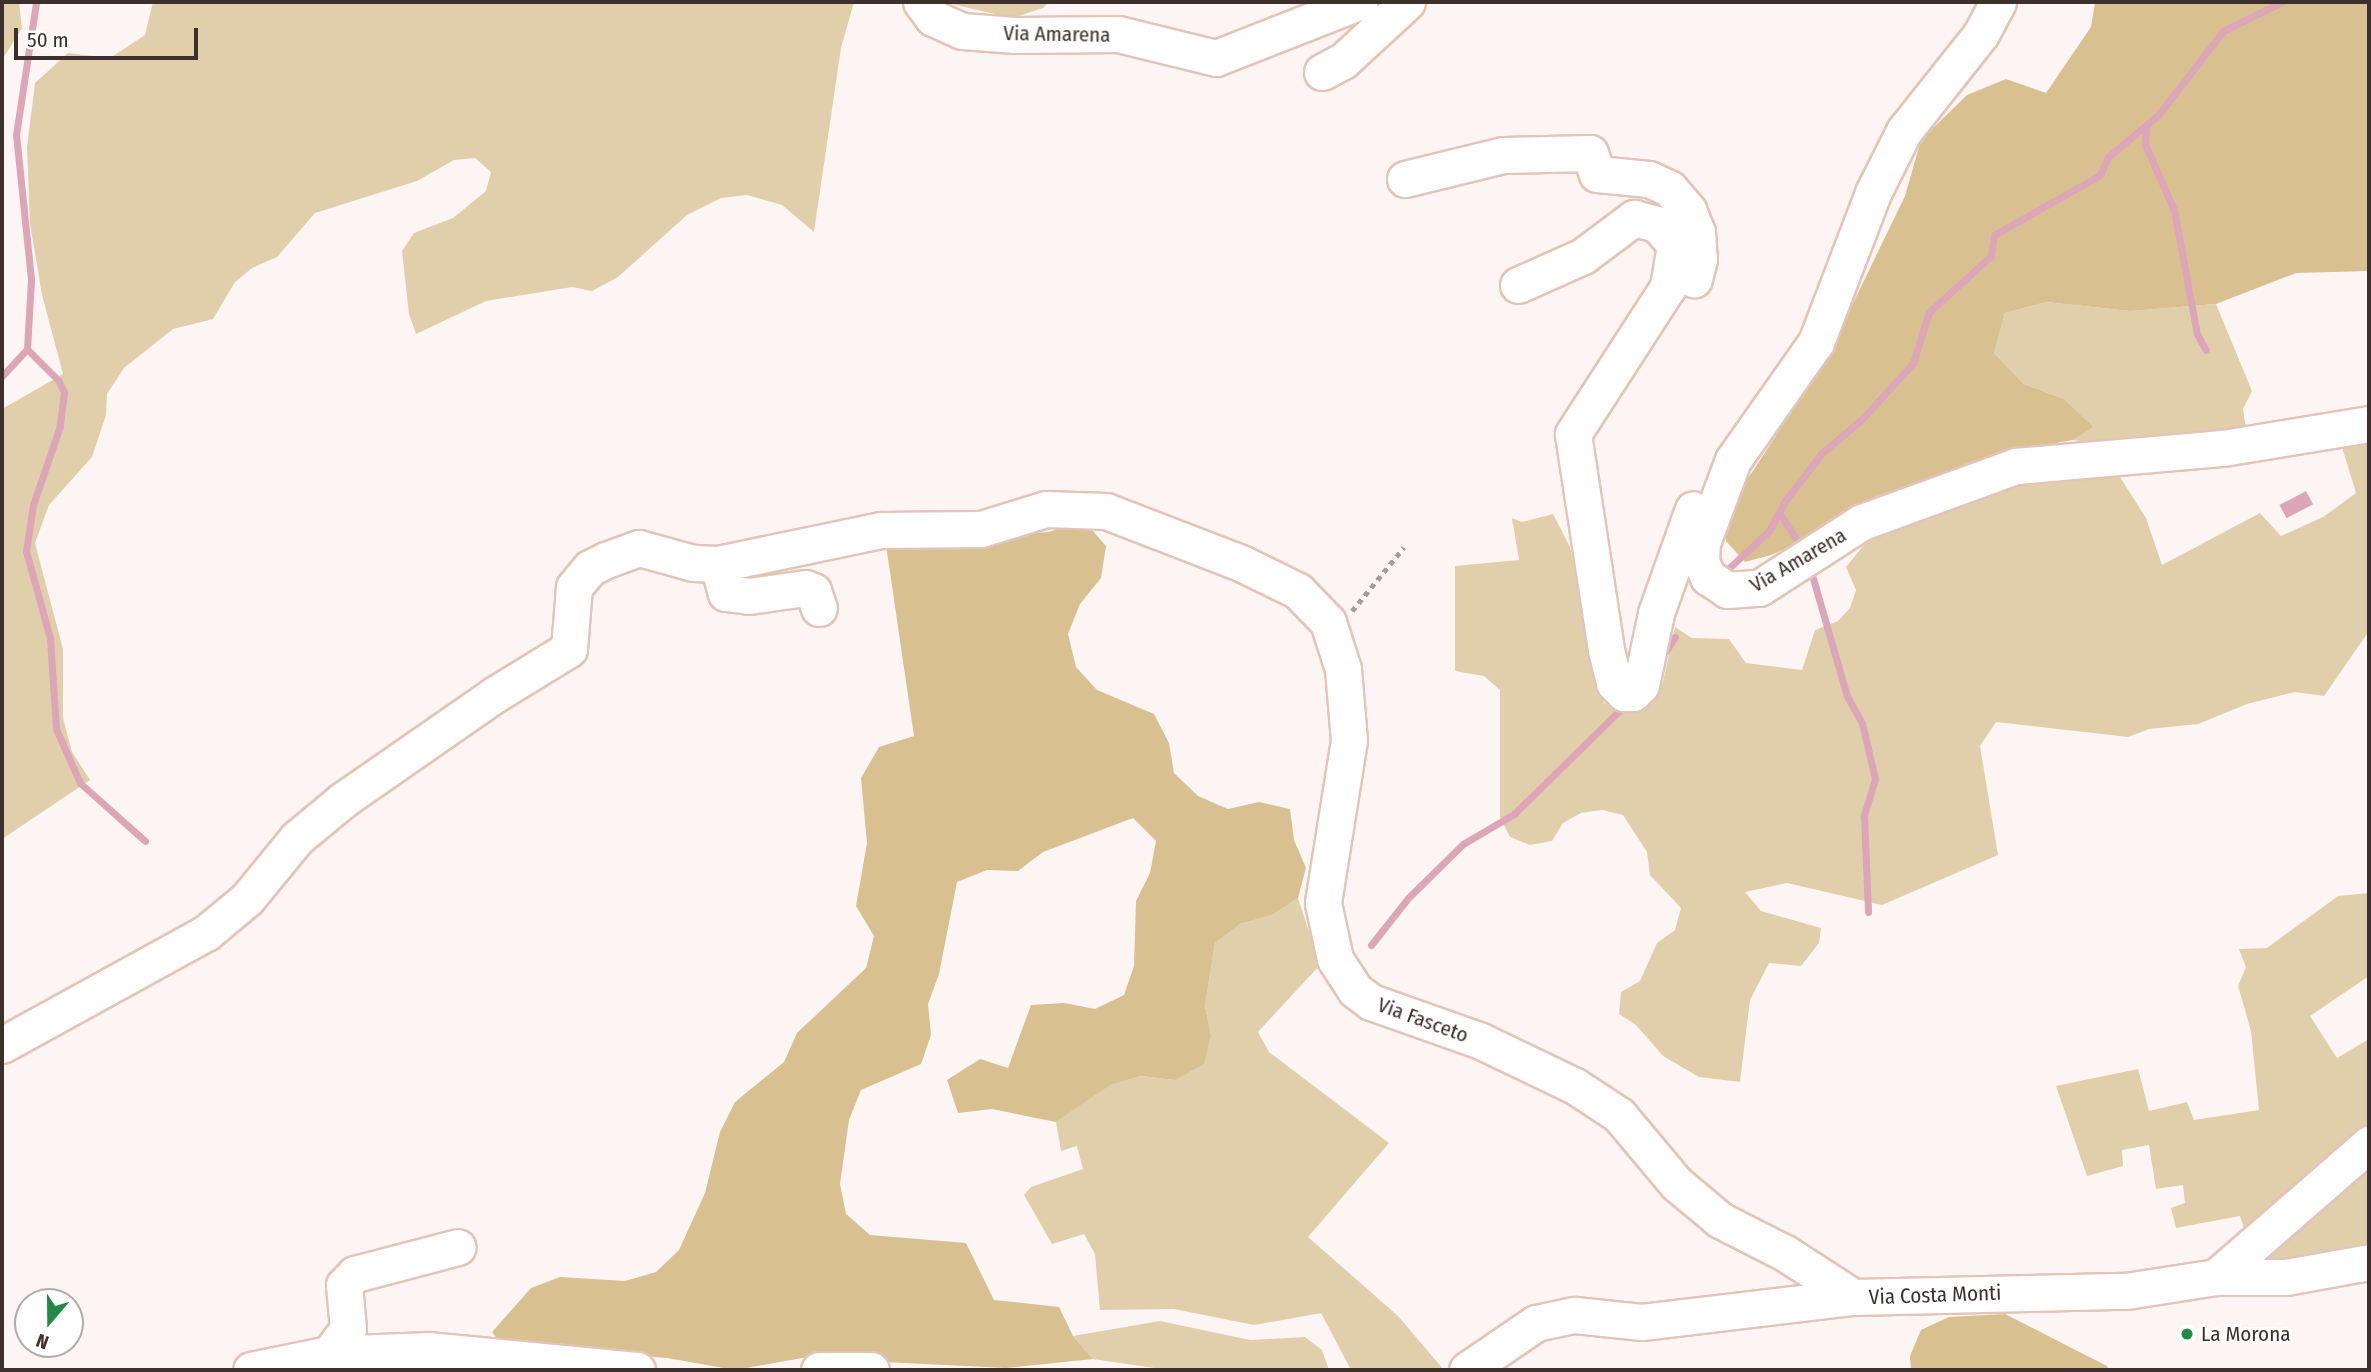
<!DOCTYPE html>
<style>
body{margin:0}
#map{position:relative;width:2371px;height:1372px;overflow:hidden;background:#fcf5f3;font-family:"Fira Sans Condensed",sans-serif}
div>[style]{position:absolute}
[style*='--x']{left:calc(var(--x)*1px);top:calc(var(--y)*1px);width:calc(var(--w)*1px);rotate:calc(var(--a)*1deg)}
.green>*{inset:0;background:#e1cfac}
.forest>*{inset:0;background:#d8c090}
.water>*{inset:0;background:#dca5b8;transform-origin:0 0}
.stream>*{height:7px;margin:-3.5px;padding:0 3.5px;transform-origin:3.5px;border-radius:3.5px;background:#dca5b8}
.path>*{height:4.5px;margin-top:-2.25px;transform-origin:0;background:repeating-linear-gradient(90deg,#a69c99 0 5px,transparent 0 10px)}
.roads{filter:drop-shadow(2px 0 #e3c4b9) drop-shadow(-2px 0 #e3c4b9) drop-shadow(0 2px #e3c4b9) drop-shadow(0 -2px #e3c4b9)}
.minor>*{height:35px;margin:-17.5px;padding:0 17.5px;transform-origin:17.5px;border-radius:17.5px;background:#fff}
.dots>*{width:19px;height:19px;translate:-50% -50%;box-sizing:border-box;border:4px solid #fff;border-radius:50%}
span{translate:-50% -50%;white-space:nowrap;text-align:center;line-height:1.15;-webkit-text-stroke:6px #fff;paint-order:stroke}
.street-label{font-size:21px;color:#3d302c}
.poi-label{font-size:21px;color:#3d302c}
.left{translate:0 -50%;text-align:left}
.frame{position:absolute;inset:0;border:4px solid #3d302c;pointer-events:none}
.north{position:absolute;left:14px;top:1288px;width:70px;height:70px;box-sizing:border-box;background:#fff;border:2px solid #b1acab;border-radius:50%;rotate:200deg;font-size:19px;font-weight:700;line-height:28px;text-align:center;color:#3d302c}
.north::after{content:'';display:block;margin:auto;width:24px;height:32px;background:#208b43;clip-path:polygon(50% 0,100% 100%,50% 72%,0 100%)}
.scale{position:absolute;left:14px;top:28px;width:184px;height:32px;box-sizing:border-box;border:4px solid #3d302c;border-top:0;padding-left:9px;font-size:21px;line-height:24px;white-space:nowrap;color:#3d302c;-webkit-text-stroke:5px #fff;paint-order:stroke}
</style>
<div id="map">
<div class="green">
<i style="clip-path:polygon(2px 2px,19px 2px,22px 28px,2px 60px)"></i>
<i style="clip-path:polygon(153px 2px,854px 2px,841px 48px,814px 232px,782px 205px,747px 195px,721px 198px,687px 215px,618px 277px,592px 291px,572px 287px,486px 301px,416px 334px,409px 314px,402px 251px,414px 233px,453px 218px,486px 191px,491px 172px,475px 158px,454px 160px,417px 181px,315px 213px,277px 257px,252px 268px,235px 282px,213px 319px,173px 329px,124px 368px,107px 394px,106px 415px,92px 457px,49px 505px,35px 543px,63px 649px,63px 718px,72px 752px,90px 780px,2px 839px,2px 409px,63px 374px,42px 295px,30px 223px,27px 147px,35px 83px,68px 53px,110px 58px,145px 35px)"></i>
<i style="clip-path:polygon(943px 2px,1049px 2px,1043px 8px,1012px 18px)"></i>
<i style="clip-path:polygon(2046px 302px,2130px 311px,2216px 304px,2252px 391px,2243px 409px,2246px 429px,2118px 448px,2073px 440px,2094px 427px,2064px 399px,2024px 384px,1994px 353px,2005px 313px)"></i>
<i style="clip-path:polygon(2369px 437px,2369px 631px,2324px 696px,2295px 692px,2247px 704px,2198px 724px,2149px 729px,2128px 737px,1996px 722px,1980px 746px,1998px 855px,1882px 905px,1787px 883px,1745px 892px,1761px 911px,1821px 928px,1819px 943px,1801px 966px,1769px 963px,1750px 1000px,1740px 1082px,1699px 1077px,1663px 1056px,1636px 1025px,1619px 1014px,1621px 992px,1640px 981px,1657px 943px,1675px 930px,1681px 908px,1650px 875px,1647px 852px,1623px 815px,1602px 810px,1581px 813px,1563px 823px,1552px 841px,1530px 845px,1510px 837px,1500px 817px,1500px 690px,1484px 676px,1455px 671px,1455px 566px,1519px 560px,1512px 518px,1522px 522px,1553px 514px,1570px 547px,1604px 703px,1625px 713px,1649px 705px,1663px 682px,1675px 627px,1692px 638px,1729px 639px,1746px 663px,1802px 670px,1815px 630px,1838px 621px,1850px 608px,1856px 590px,1846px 567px,1868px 540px,1997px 489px,2055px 474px,2102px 469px,2120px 477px,2146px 518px,2162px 565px,2260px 513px,2281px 536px,2323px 517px,2356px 493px,2341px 444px)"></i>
<i style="clip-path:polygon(2369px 893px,2369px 976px,2310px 1016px,2337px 1058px,2369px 1039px,2369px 1132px,2246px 1235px,2240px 1216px,2176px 1228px,2171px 1208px,2185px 1203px,2183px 1185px,2156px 1189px,2149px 1145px,2122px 1150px,2123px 1166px,2087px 1176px,2056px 1086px,2138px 1069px,2149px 1111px,2187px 1102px,2194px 1120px,2259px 1110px,2251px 1031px,2238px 986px,2246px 967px,2239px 949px,2267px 948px,2338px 896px)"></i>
<i style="clip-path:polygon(1298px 898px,1320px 965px,1258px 1032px,1269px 1052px,1389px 1143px,1308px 1237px,1398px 1316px,1444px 1370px,1351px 1370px,1321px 1313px,1254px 1325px,1174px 1309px,1100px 1310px,1095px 1254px,1084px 1234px,1052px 1244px,1024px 1195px,1031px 1187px,1083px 1169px,1077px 1146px,1061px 1151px,1056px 1122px,1109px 1085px,1141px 1076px,1175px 1080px,1211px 1035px,1205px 1006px,1215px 943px,1240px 924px,1272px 915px)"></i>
<i style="clip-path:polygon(2369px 1158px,2369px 1253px,2257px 1270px,2250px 1256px)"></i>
<i style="clip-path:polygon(1160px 1321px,1250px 1340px,1305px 1337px,1322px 1350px,1329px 1370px,1168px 1370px,1093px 1359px,1073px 1336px)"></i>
</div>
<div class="forest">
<i style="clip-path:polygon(2095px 2px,2369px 2px,2369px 271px,2296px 273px,2216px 304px,2130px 311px,2046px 302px,2005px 313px,1994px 353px,2024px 384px,2064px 399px,2094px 427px,2073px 440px,2006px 452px,1771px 555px,1745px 562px,1726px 541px,1726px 526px,1743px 486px,1826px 359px,1905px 196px,1921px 140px,1967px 95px,2006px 79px,2046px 93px,2091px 27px)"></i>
<i style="clip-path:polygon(1085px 522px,1106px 546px,1101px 578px,1080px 604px,1068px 634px,1076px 667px,1097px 690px,1154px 714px,1169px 743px,1174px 773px,1198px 796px,1228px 809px,1259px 802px,1290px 809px,1294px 840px,1306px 868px,1298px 898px,1272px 915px,1240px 924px,1215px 943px,1205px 1006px,1211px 1035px,1204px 1064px,1175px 1080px,1141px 1076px,1110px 1085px,1056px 1122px,992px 1109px,958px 1113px,947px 1080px,980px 1059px,1008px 1068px,1031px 1005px,1064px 1003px,1095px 1009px,1124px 995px,1134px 966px,1136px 901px,1150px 873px,1156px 841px,1133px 818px,1043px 852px,1018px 871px,987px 870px,957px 882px,939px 974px,928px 1004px,931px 1035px,921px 1064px,861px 1090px,849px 1120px,840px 1184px,846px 1214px,870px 1235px,966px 1243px,994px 1300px,1059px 1307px,1073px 1336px,1093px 1359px,1006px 1368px,802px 1358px,735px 1370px,667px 1358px,501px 1344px,492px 1332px,531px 1288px,560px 1277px,625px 1281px,656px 1272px,679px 1250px,705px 1193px,720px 1132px,735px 1102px,784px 1062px,797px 1033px,866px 968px,874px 936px,856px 906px,867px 843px,861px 778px,879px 747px,914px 736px,886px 545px,1048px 532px)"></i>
<i style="clip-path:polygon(2005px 1314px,2107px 1366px,2109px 1370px,1911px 1370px,1910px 1356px,1921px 1330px,1949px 1317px)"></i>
</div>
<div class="water">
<i style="left:2306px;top:491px;width:15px;height:30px;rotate:62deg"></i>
</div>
<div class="stream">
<i style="--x:2146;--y:128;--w:16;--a:94"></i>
<i style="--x:2145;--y:144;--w:72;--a:66.3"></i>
<i style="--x:2174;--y:210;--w:126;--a:79.5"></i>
<i style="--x:2197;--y:334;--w:18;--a:61"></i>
<i style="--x:27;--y:349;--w:44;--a:45"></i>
<i style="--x:58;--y:380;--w:13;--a:63"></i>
<i style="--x:64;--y:392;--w:34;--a:97"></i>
<i style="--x:60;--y:426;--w:83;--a:108.9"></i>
<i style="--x:33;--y:505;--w:47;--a:98.7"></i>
<i style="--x:26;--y:551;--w:90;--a:74.6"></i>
<i style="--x:50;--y:638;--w:91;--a:86.2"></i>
<i style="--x:56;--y:729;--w:59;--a:66"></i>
<i style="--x:80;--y:783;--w:87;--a:41.7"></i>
<i style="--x:27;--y:349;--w:70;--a:-86.7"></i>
<i style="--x:31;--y:279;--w:145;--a:-95.9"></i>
<i style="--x:16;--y:135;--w:134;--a:-81.4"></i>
<i style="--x:2;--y:376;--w:37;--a:-47"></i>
<i style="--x:1779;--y:513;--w:45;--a:56"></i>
<i style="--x:1730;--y:567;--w:53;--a:-42.7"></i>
<i style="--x:1769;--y:531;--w:34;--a:-62"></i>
<i style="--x:1785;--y:501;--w:59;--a:-52.5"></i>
<i style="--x:1821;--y:454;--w:57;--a:-40.7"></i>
<i style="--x:1864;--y:417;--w:73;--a:-47.8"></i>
<i style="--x:1913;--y:363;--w:53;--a:-72.6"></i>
<i style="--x:1929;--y:312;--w:84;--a:-42.1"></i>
<i style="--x:1991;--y:256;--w:21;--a:-82"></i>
<i style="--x:1994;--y:235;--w:122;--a:-29.5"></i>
<i style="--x:2100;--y:175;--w:20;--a:-66"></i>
<i style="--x:2108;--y:157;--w:67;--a:-40.1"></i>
<i style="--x:2159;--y:114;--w:105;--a:-52.4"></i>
<i style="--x:2223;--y:31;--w:66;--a:-26.2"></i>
<i style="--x:1810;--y:568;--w:133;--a:73.9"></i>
<i style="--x:1847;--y:696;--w:31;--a:61"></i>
<i style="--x:1862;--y:723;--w:57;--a:76.9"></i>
<i style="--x:1875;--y:779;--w:39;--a:107"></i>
<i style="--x:1864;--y:816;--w:96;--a:87.6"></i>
<i style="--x:1661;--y:659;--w:26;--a:-58"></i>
<i style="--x:1371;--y:945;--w:60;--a:-51.8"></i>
<i style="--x:1408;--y:898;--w:77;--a:-44.5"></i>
<i style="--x:1463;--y:844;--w:59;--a:-30.5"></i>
<i style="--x:1514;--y:814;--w:157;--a:-44.5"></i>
</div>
<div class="path">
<i style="--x:1352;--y:611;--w:82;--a:-50.9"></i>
</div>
<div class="roads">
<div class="minor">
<i style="--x:921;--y:2;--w:20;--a:53"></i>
<i style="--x:933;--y:18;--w:32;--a:24"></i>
<i style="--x:962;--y:31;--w:53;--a:4.3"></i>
<i style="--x:1015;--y:35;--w:103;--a:-0.6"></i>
<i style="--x:1118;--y:34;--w:101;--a:13.8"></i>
<i style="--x:1216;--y:58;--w:154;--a:-21.4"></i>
<i style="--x:1998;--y:2;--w:36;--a:118"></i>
<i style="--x:1981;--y:34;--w:124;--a:128.4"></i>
<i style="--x:1904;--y:131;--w:69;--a:116.6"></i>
<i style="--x:1873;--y:193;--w:160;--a:110.9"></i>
<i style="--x:1816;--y:342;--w:144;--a:125.1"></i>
<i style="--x:1733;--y:460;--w:89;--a:110.5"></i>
<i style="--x:1702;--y:543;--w:19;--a:93"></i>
<i style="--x:1701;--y:562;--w:17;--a:65"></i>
<i style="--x:1708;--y:577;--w:23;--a:34"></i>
<i style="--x:1727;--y:590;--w:32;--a:-4"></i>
<i style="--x:1759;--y:588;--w:122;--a:-32.7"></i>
<i style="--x:1862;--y:522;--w:164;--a:-20"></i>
<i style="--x:2016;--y:466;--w:208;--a:-5"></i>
<i style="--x:2223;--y:448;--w:148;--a:-9.3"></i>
<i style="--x:1322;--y:72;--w:24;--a:-28"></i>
<i style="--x:1343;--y:61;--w:87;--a:-42.7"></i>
<i style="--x:1405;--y:179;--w:101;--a:-13.8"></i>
<i style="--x:1503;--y:155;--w:87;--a:-1.3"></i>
<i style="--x:1590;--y:153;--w:22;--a:72"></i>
<i style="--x:1597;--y:174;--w:52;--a:5.5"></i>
<i style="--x:1649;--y:179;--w:23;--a:25"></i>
<i style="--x:1670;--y:189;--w:28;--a:49"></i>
<i style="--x:1688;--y:210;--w:24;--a:68"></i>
<i style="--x:1697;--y:232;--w:27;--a:86"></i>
<i style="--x:1699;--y:259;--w:21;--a:104"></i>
<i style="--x:1518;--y:285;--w:71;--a:-24"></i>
<i style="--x:1583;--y:256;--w:64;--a:-36.7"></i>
<i style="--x:1634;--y:218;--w:24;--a:15"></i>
<i style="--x:1657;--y:224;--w:28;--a:49"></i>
<i style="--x:1675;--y:245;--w:43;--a:99.5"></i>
<i style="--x:1668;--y:287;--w:175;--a:122.9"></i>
<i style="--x:1573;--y:434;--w:219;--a:81.3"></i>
<i style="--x:1606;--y:650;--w:34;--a:76"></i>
<i style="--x:1614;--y:683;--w:14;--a:45"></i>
<i style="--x:1624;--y:693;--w:9;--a:0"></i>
<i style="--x:1633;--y:693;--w:11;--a:-45"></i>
<i style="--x:1641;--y:685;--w:74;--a:-78.2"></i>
<i style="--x:1656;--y:613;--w:110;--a:-70.4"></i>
<i style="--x:718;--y:564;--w:30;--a:75"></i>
<i style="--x:726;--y:593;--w:23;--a:7"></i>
<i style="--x:749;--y:596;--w:57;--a:-8.1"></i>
<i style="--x:805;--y:588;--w:9;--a:21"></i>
<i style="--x:813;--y:591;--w:18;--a:71"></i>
<i style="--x:2;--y:1045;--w:233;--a:-28.8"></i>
<i style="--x:206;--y:933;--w:53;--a:-39.7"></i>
<i style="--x:247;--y:899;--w:79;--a:-50.7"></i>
<i style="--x:297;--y:838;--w:60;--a:-39.6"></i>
<i style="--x:343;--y:800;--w:184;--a:-34.8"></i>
<i style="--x:494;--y:695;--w:88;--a:-31.5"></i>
<i style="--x:569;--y:649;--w:62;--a:-85.4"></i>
<i style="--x:574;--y:587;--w:25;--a:-50"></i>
<i style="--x:590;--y:568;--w:18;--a:-27"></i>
<i style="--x:606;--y:560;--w:35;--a:-20"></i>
<i style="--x:639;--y:548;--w:56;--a:15.5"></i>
<i style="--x:693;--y:563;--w:25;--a:2"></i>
<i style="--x:718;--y:564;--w:167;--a:-11.8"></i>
<i style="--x:881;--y:530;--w:100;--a:-0.6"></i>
<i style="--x:981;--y:529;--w:68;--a:-17.1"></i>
<i style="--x:1046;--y:509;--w:60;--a:1.9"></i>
<i style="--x:1106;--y:511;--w:147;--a:21.1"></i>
<i style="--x:1243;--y:564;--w:61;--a:26.1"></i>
<i style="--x:1298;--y:591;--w:43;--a:45.9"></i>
<i style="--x:1328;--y:622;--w:49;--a:72.3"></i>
<i style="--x:1343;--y:669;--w:71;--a:85.2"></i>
<i style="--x:1349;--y:740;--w:165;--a:99.1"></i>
<i style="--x:1323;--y:903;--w:57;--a:77.9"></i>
<i style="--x:1335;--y:959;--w:37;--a:57"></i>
<i style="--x:1355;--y:990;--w:20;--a:37"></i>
<i style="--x:1371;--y:1002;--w:117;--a:19.5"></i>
<i style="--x:1481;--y:1041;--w:104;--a:25.6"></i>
<i style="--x:1575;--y:1086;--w:53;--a:33.4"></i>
<i style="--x:1619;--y:1115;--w:90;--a:50"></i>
<i style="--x:1677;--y:1184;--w:56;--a:39.9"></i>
<i style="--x:1720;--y:1220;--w:73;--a:26.9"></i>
<i style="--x:1785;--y:1253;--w:81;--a:32.9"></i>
<i style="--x:2216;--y:1277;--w:70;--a:0"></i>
<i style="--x:2286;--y:1277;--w:84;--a:-10.2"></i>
<i style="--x:329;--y:1354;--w:31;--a:-53"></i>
<i style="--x:348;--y:1329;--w:44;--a:-95.2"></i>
<i style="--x:344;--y:1285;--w:16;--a:-45"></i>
<i style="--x:355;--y:1274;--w:106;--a:-14.7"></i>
<i style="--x:251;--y:1370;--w:80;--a:-11.6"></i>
<i style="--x:329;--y:1354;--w:100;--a:-2.3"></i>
<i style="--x:429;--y:1350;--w:209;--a:5.5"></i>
<i style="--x:819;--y:1370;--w:52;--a:0"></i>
<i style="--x:1467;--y:1370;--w:83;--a:-34.3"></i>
<i style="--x:1536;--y:1323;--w:40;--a:-12"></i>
<i style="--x:1575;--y:1315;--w:67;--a:6"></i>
<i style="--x:1642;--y:1322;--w:212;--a:-6.8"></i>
<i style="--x:1853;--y:1297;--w:273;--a:-1.3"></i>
<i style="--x:2126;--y:1291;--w:91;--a:-8.8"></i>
<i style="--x:2216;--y:1277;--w:203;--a:-41"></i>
</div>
</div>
<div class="dots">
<i style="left:2187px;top:1334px;background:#208b43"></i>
</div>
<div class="street-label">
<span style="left:1057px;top:34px;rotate:1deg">Via Amarena</span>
<span style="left:1798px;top:560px;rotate:-30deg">Via Amarena</span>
<span style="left:1423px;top:1020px;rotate:20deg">Via Fasceto</span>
<span style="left:1935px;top:1295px;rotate:-2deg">Via Costa Monti</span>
</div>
<div class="poi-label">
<span class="left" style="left:2201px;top:1334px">La Morona</span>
</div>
<div class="frame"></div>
<div class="north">N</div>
<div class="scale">50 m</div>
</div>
